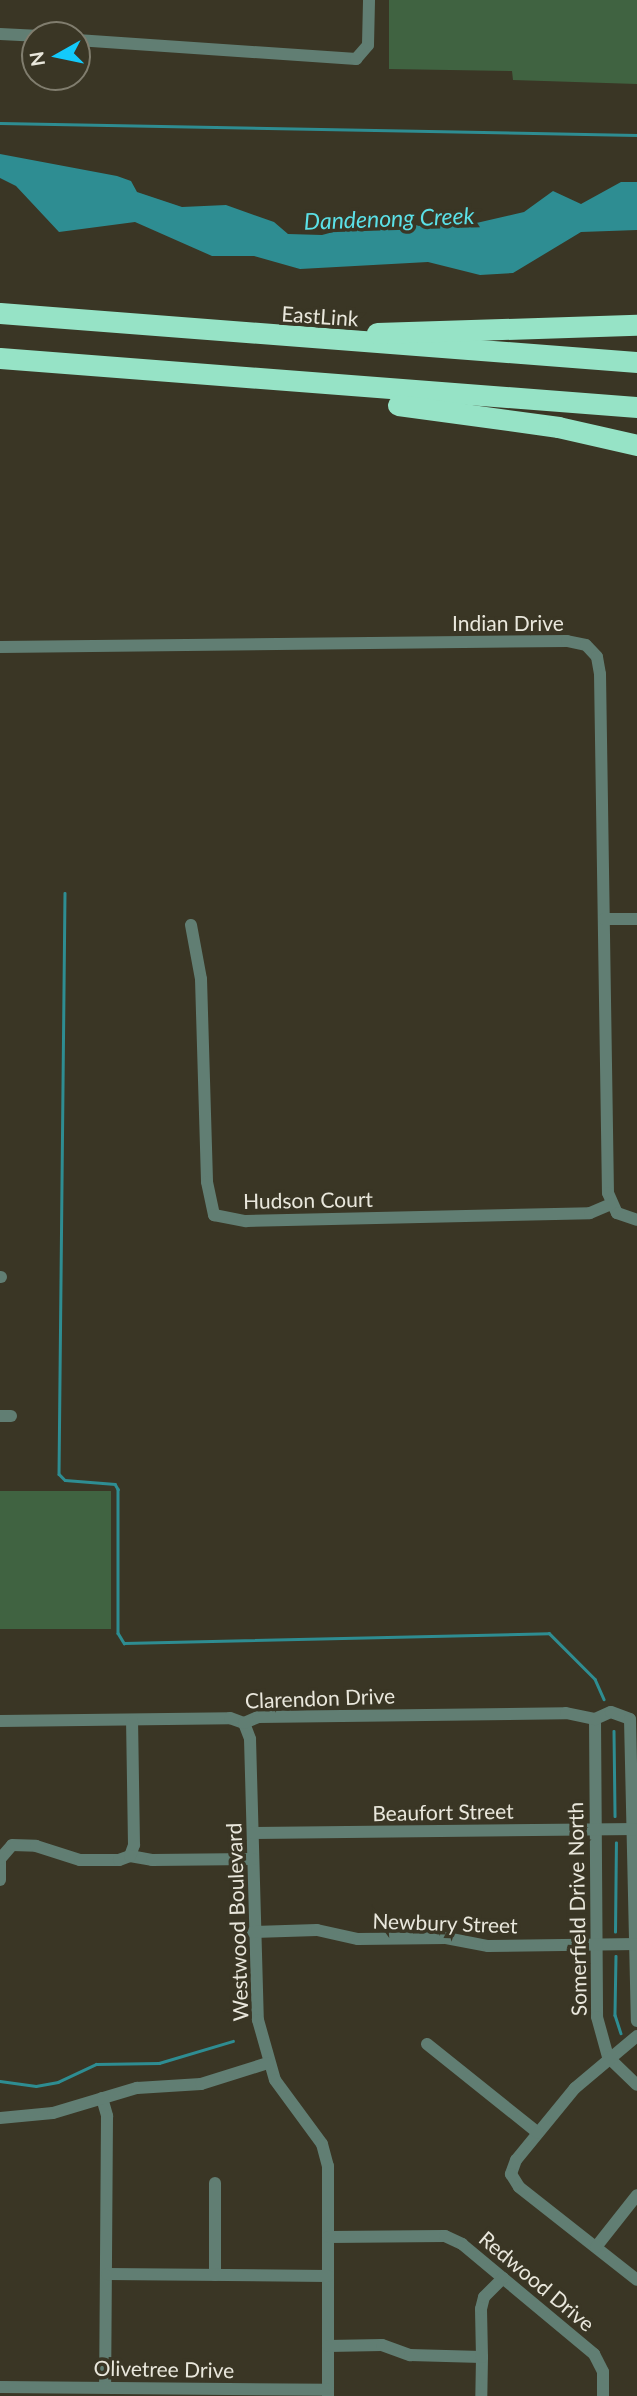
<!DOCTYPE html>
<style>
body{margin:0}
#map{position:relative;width:637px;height:2396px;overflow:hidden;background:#3a3625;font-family:Lato,sans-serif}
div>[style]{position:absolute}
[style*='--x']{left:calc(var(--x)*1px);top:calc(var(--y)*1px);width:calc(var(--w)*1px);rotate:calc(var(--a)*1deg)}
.green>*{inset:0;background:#406341;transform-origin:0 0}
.water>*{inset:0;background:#2e8d92}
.stream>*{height:2.5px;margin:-1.25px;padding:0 1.25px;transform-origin:1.25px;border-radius:1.25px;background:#2e8d92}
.minor>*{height:12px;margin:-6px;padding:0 6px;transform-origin:6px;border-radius:6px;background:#617e73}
.motorway>*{height:21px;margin:-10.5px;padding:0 10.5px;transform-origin:10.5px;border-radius:10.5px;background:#96e3c6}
span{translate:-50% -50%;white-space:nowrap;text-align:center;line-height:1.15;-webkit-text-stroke:7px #3a3625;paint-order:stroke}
.street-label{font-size:21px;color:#e9e7dc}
.water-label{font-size:23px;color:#5be1e8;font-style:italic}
.north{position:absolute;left:21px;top:21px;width:70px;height:70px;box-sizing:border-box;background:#3a3625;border:2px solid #807d6e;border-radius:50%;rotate:261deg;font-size:19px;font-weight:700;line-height:28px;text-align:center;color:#e9e7dc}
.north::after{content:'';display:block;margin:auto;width:24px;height:32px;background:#13cafb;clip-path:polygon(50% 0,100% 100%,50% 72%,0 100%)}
</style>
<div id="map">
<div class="green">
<i style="clip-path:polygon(389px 0,637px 0,637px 84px,513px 80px,512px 71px,389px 69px)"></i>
<i style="left:111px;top:1491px;width:138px;height:111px;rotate:90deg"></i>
</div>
<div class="water">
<i style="clip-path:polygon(0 154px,117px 176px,131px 181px,137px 192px,182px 207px,226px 205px,274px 222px,288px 234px,322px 235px,389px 217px,419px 226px,446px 219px,459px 227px,524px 212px,553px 191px,581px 204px,621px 182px,637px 182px,637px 230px,581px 232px,513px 273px,480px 275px,428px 262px,300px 269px,254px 256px,212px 256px,135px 222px,59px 232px,16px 186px,0 178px)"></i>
</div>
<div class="stream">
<i style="--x:0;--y:123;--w:637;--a:1.08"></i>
<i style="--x:65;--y:893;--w:581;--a:90.59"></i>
<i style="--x:59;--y:1474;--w:8;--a:45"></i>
<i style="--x:65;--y:1480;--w:50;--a:4.6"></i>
<i style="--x:115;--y:1484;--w:6;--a:59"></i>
<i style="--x:118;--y:1489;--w:144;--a:90"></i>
<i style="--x:118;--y:1633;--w:12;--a:59"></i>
<i style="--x:124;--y:1643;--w:425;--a:-1.3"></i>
<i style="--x:549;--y:1633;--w:65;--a:45"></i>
<i style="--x:595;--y:1679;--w:22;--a:66"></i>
<i style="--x:614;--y:1731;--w:85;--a:89.3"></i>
<i style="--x:615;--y:1932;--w:89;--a:-89.4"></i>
<i style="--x:616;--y:1956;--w:59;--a:91"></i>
<i style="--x:615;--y:2015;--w:19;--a:72"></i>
<i style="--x:0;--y:2081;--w:36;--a:8"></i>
<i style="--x:36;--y:2086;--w:22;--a:-10"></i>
<i style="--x:58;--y:2082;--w:42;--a:-25.3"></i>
<i style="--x:96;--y:2064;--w:63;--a:-0.9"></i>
<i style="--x:159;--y:2063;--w:77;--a:-16.6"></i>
</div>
<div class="minor">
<i style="--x:0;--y:34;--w:35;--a:3"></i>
<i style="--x:77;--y:40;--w:280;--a:3.9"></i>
<i style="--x:356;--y:59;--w:18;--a:-49"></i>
<i style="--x:368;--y:45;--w:45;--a:-88.7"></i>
<i style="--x:0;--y:647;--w:567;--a:-0.61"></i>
<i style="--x:567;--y:641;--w:19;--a:12"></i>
<i style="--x:586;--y:645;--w:16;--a:47"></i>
<i style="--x:597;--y:657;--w:17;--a:80"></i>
<i style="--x:600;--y:674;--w:519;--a:89.12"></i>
<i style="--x:608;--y:1193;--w:22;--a:66"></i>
<i style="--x:617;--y:1213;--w:21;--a:19"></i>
<i style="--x:604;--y:919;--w:33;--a:0"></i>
<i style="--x:191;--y:925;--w:55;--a:79.5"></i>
<i style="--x:201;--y:979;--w:203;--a:88.3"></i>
<i style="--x:207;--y:1182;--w:34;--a:78"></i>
<i style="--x:214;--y:1215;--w:33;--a:11"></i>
<i style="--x:246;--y:1221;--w:344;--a:-1.3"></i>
<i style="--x:590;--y:1213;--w:23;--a:-23"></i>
<i style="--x:0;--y:1277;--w:1;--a:0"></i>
<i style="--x:0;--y:1416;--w:11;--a:0"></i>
<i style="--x:595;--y:1719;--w:298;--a:89.6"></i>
<i style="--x:597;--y:2017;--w:41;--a:74.6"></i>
<i style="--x:608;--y:2057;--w:40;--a:44"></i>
<i style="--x:595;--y:1719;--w:17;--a:-24"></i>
<i style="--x:611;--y:1712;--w:20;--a:20"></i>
<i style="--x:630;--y:1719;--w:302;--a:88.7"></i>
<i style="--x:0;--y:1721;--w:230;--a:-0.7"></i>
<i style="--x:230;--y:1718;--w:15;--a:20"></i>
<i style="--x:244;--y:1723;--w:17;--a:69"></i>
<i style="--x:250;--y:1739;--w:281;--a:88.4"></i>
<i style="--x:258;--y:2020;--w:62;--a:74.2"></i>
<i style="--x:275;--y:2080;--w:79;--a:53.7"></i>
<i style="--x:322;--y:2144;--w:23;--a:75"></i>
<i style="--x:328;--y:2166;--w:230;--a:90"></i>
<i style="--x:244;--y:1723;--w:15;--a:-23"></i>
<i style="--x:258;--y:1717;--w:308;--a:-0.7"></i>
<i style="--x:566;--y:1713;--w:30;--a:12"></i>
<i style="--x:253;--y:1833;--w:384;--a:-0.6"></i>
<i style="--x:130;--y:1856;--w:22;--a:10"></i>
<i style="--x:152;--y:1860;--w:101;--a:-0.6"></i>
<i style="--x:0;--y:1880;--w:21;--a:-90"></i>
<i style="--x:0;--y:1859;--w:18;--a:-49"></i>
<i style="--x:12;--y:1845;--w:24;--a:2"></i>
<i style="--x:36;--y:1846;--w:46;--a:17.7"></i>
<i style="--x:80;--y:1860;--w:39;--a:0"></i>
<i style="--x:119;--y:1860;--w:12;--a:-20"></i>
<i style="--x:130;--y:1856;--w:12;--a:-70"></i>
<i style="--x:134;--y:1845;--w:124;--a:-90.9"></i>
<i style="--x:253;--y:1932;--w:64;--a:-1.8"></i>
<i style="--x:317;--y:1930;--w:42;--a:12.4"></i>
<i style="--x:358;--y:1939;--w:88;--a:-0.7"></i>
<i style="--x:446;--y:1938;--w:43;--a:10.8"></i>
<i style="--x:488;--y:1946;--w:149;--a:-0.8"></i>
<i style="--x:637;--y:2036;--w:81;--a:140"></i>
<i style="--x:575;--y:2088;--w:93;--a:129.3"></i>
<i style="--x:516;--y:2160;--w:15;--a:110"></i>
<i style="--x:511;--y:2174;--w:15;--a:58"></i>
<i style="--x:519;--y:2187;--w:150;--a:38.2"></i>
<i style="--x:427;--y:2044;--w:142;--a:38.7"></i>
<i style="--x:102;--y:2098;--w:19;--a:74"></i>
<i style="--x:107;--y:2116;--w:271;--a:90.4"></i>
<i style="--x:0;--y:2118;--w:53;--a:-5.4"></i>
<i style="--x:53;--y:2113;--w:88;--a:-16.6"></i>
<i style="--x:137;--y:2088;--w:64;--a:-3.6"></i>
<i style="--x:201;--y:2084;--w:70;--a:-17.4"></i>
<i style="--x:215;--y:2183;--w:92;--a:90"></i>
<i style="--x:328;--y:2237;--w:117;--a:-0.5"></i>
<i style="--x:445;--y:2236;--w:19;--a:25"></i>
<i style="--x:462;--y:2244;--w:172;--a:39.8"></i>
<i style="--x:594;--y:2354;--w:20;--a:63"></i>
<i style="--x:603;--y:2372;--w:24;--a:90"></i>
<i style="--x:596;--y:2247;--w:66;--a:-51.7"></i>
<i style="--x:107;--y:2274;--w:221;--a:0.5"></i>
<i style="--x:328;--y:2346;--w:54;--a:-1.1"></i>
<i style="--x:382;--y:2345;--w:30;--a:20"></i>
<i style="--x:410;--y:2355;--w:72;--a:1.6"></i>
<i style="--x:482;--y:2357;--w:39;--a:91"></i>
<i style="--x:482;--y:2357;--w:48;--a:-91.2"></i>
<i style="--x:481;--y:2309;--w:12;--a:-76"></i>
<i style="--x:484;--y:2297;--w:27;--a:-45"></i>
<i style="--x:0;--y:2387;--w:328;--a:0.5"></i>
</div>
<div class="motorway">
<i style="--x:0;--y:313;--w:639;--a:4.4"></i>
<i style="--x:377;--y:333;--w:260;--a:-1.8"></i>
<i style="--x:0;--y:358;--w:639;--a:4.4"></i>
<i style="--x:398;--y:405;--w:162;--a:7.8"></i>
<i style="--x:558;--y:427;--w:81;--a:12.8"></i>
</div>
<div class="street-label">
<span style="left:320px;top:316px;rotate:4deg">EastLink</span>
<span style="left:508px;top:623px">Indian Drive</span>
<span style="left:308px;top:1200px;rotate:-1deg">Hudson Court</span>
<span style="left:320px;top:1698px;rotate:-2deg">Clarendon Drive</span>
<span style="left:443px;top:1812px;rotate:-1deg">Beaufort Street</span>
<span style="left:577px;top:1909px;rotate:-91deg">Somerfield Drive North</span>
<span style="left:237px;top:1922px;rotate:-92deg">Westwood Boulevard</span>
<span style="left:445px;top:1923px;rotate:2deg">Newbury Street</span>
<span style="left:537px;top:2281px;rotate:40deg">Redwood Drive</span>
<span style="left:164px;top:2369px;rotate:1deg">Olivetree Drive</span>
</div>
<div class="water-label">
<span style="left:389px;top:218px;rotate:-2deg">Dandenong Creek</span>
</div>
<div class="north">N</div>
</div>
